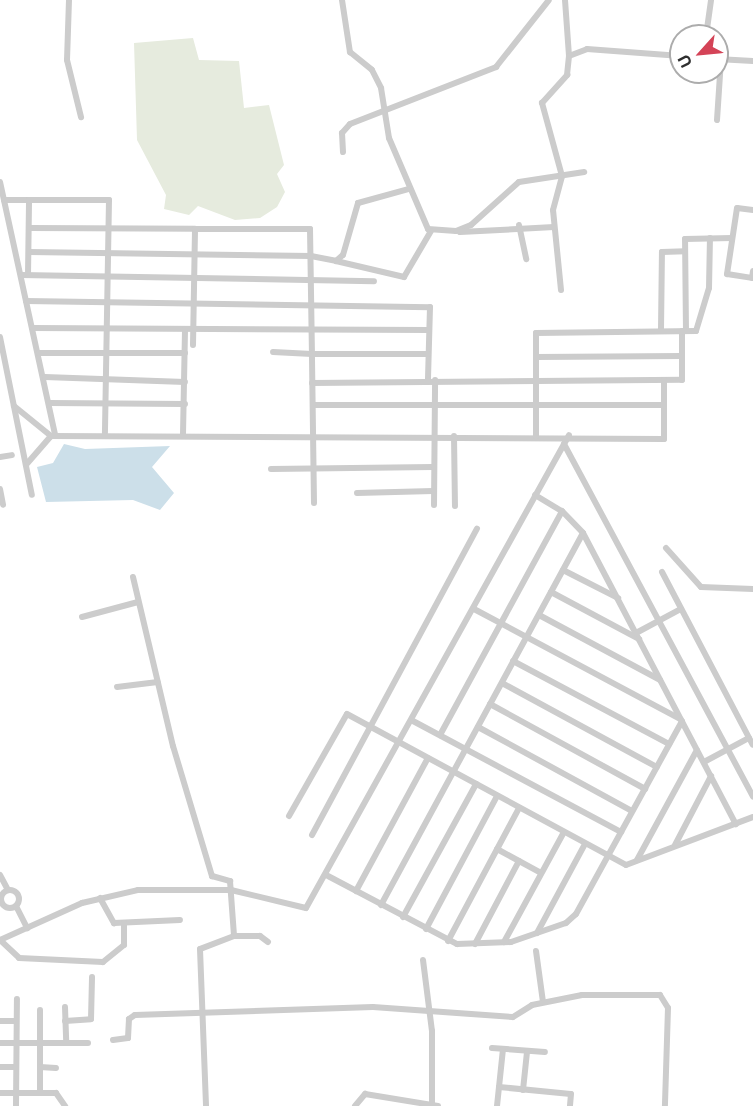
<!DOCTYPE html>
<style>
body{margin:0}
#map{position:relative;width:753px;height:1106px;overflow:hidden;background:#fff;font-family:Inter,sans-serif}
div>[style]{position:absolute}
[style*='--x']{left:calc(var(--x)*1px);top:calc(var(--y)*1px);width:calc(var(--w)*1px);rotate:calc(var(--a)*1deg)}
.green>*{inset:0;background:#e6ebde}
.water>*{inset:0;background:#ccdfe9}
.minor>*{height:6px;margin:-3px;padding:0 3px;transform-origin:3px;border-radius:3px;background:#ccc}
.minor>.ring{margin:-3px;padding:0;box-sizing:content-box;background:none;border:6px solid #ccc;border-radius:50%}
span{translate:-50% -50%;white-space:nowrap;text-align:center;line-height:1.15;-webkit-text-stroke:6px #fff;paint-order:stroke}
.north{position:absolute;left:669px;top:24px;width:60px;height:60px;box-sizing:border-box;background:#fff;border:2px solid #acacac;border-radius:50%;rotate:243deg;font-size:16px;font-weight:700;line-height:24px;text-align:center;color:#2f2f2f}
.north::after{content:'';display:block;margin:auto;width:21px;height:27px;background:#d44357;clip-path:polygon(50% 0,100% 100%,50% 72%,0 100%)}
</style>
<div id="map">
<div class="green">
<i style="clip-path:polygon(193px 38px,199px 60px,239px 61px,244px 108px,269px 105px,284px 165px,277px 174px,285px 192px,277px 207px,260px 218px,235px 220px,198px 206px,189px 215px,164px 209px,166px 195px,137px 140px,134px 43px)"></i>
</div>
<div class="water">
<i style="clip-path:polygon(64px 444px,85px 449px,170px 446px,152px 467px,174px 493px,160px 510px,133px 500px,46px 502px,37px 467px,53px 463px)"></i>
</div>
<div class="minor">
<i style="--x:69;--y:0;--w:60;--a:91.9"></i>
<i style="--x:67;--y:60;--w:59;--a:76.2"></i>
<i style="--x:342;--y:0;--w:53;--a:81.3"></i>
<i style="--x:350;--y:52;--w:28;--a:39"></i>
<i style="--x:372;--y:70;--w:20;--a:63"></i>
<i style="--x:381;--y:88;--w:51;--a:80.9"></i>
<i style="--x:389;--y:138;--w:99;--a:66.8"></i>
<i style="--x:428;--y:229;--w:28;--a:4"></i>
<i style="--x:456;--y:231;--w:16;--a:-22"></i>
<i style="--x:471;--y:225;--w:64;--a:-41.9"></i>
<i style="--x:519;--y:182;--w:66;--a:-8.7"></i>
<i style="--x:565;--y:0;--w:56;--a:85.9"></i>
<i style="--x:706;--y:36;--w:36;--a:-82"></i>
<i style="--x:717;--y:59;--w:36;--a:3"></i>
<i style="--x:717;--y:120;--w:60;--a:-86.2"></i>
<i style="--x:343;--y:152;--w:19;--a:-93"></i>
<i style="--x:342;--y:133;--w:12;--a:-48"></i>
<i style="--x:350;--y:124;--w:157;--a:-21.3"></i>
<i style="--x:496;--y:67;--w:85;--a:-51.7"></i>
<i style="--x:0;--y:182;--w:259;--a:77.7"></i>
<i style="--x:4;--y:200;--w:25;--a:0"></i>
<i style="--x:753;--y:210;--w:16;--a:-173"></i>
<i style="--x:737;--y:208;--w:67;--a:98.6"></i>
<i style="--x:727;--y:274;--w:25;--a:9"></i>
<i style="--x:752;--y:278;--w:7;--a:-82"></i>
<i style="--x:519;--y:225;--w:35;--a:78"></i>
<i style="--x:30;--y:228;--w:165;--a:0.3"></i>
<i style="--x:460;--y:232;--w:94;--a:-3"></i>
<i style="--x:29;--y:252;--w:282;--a:0.8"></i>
<i style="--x:311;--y:256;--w:25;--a:11"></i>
<i style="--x:336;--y:261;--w:9;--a:-41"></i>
<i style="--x:343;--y:255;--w:54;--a:-73.9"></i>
<i style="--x:358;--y:203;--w:53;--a:-15.4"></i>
<i style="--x:336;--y:261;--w:70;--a:13.2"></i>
<i style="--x:404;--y:277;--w:53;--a:-59.6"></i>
<i style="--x:21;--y:275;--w:353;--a:1"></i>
<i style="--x:28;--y:275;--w:75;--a:-89.2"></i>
<i style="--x:29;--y:200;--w:80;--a:0"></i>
<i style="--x:109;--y:200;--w:233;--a:91"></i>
<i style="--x:561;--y:290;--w:80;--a:-95.7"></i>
<i style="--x:553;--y:210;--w:35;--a:-75"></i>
<i style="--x:562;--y:176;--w:76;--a:-105.3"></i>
<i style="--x:542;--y:103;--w:38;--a:-48"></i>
<i style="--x:567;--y:75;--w:19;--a:-84"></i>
<i style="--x:569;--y:56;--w:19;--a:-21"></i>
<i style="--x:587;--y:49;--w:94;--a:4.3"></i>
<i style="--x:26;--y:301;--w:404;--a:0.9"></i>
<i style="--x:430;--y:307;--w:73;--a:91.6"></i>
<i style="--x:33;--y:328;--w:396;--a:0.3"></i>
<i style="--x:661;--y:330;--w:78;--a:-89.3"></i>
<i style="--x:662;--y:252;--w:23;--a:-2"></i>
<i style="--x:686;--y:331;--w:92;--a:-90.6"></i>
<i style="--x:685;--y:239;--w:47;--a:-1.2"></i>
<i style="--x:0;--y:337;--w:161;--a:78.6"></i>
<i style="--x:193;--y:345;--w:116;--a:-89"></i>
<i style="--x:195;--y:229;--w:115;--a:0"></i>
<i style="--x:310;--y:229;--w:125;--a:89.1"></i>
<i style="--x:312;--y:354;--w:39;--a:-177"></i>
<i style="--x:39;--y:353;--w:146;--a:0"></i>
<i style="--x:536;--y:357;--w:146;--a:-0.4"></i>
<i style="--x:45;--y:377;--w:140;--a:2"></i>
<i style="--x:312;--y:383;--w:370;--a:-0.5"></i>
<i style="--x:682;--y:380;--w:49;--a:-90"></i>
<i style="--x:49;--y:403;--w:136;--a:0.4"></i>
<i style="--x:313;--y:405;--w:351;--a:0"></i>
<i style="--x:14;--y:406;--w:48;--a:39"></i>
<i style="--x:51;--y:436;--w:38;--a:131"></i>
<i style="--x:183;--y:434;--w:105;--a:-88.9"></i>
<i style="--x:51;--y:436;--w:613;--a:0.28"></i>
<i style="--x:664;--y:439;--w:59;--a:-90"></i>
<i style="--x:454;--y:436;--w:70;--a:89.2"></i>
<i style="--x:536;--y:436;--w:103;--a:-90"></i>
<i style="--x:536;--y:333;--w:160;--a:-0.7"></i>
<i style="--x:696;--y:331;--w:45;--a:-73.2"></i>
<i style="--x:709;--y:288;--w:50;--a:-88.9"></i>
<i style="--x:564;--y:444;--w:400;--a:61.8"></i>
<i style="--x:0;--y:457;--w:12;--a:-9"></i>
<i style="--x:271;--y:469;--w:162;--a:-0.7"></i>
<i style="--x:0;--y:489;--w:16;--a:79"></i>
<i style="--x:357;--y:493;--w:76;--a:-1.5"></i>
<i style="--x:535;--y:495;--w:31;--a:31"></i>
<i style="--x:562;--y:511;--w:30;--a:46"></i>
<i style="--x:583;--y:533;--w:329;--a:62.3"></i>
<i style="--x:314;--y:503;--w:149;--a:-90.8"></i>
<i style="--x:312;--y:354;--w:116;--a:0"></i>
<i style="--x:434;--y:505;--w:125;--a:-89.5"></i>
<i style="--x:666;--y:548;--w:52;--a:48.1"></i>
<i style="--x:701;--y:587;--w:52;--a:2.2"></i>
<i style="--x:563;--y:570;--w:62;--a:27"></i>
<i style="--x:662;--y:572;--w:195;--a:62.3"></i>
<i style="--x:133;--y:577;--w:174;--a:76.7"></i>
<i style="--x:173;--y:746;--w:136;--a:73.3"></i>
<i style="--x:212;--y:876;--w:19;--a:16"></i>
<i style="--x:230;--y:881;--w:55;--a:85.8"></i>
<i style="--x:234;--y:936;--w:36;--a:159"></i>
<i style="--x:200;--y:949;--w:157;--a:87.8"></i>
<i style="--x:551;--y:592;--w:100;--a:28.1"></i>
<i style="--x:474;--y:609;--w:234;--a:28.1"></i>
<i style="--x:539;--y:615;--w:137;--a:28.2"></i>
<i style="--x:82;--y:617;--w:58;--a:-15"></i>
<i style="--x:636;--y:633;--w:51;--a:-28.1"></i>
<i style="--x:513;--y:661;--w:177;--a:28"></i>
<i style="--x:502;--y:683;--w:176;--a:28.5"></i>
<i style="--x:117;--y:687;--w:41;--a:-7"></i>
<i style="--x:490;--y:704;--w:177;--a:28.7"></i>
<i style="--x:413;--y:721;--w:236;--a:28.1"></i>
<i style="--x:478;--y:727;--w:175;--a:28.6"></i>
<i style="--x:440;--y:735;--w:255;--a:-61.4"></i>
<i style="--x:704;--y:762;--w:51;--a:-28.1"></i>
<i style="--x:289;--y:816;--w:117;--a:-60.4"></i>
<i style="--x:347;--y:714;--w:317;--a:28.4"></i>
<i style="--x:626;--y:865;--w:136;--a:-20.7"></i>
<i style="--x:312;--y:835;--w:348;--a:-61.7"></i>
<i style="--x:675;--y:845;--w:78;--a:-62.4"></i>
<i style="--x:497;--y:849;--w:50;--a:28.6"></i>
<i style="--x:637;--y:860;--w:125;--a:-61.4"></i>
<i style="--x:0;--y:875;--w:17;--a:62"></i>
<i style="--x:328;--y:876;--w:146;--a:27.8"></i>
<i style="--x:457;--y:944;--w:54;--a:-2.1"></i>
<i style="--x:511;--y:942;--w:58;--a:-19.1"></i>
<i style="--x:566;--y:923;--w:13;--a:-42"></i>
<i style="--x:576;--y:914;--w:220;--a:-61.2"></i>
<i class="ring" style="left:1px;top:890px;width:12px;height:12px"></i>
<i style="--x:356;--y:891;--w:151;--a:-61.6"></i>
<i style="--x:100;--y:898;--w:29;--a:61"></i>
<i style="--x:114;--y:923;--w:66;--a:-2.6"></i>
<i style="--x:381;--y:905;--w:423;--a:-61.5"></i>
<i style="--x:16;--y:906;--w:25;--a:63"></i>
<i style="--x:403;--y:917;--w:152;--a:-61.2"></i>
<i style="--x:426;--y:929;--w:151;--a:-61.9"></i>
<i style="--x:537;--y:933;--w:101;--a:-61.7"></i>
<i style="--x:234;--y:936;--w:26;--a:0"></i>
<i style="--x:260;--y:936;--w:10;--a:37"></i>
<i style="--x:0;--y:940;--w:90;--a:-24.3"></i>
<i style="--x:82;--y:903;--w:57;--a:-13.1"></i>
<i style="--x:138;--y:890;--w:93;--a:0"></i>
<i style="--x:231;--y:890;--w:77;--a:13.5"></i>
<i style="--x:306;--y:908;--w:541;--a:-60.92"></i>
<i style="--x:0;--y:940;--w:26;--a:43"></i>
<i style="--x:19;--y:958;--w:84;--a:2.7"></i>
<i style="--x:103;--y:962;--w:27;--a:-39"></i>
<i style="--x:124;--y:945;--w:22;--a:-90"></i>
<i style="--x:448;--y:941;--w:151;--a:-61.9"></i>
<i style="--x:504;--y:942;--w:125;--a:-61.4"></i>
<i style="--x:475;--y:944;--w:94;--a:-62.1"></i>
<i style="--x:536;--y:951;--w:51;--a:82.2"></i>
<i style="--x:423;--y:960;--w:72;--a:82.8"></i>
<i style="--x:432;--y:1031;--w:74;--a:90"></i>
<i style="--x:65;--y:1007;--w:36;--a:88"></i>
<i style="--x:40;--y:1010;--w:83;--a:90"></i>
<i style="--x:0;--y:1021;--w:16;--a:0"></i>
<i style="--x:65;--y:1021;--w:26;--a:-4"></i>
<i style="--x:91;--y:1019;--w:42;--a:-88.6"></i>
<i style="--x:113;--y:1040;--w:15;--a:-8"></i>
<i style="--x:128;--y:1038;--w:19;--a:-87"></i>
<i style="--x:129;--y:1019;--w:7;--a:-34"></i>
<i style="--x:135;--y:1015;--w:238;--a:-1.9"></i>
<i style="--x:373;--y:1007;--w:140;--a:4.1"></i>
<i style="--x:513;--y:1017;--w:22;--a:-32"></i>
<i style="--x:532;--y:1005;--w:51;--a:-11.3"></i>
<i style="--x:582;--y:995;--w:78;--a:0"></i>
<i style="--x:660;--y:995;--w:15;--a:58"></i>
<i style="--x:668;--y:1008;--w:98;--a:91.8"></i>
<i style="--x:0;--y:1043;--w:88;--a:0"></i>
<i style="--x:492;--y:1048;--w:53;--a:4.3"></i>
<i style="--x:0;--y:1067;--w:16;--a:0"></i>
<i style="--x:40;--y:1067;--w:16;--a:4"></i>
<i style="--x:499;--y:1087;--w:72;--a:5.6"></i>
<i style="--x:571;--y:1094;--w:12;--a:95"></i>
<i style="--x:523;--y:1090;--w:39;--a:-84"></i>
<i style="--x:0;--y:1093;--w:56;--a:0"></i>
<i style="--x:56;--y:1093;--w:16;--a:55"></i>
<i style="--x:16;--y:1106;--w:107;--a:-89.5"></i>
<i style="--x:355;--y:1106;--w:16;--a:-50"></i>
<i style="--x:365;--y:1094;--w:74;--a:9.3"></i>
<i style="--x:497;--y:1106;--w:57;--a:-84"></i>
</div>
<div class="north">U</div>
</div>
